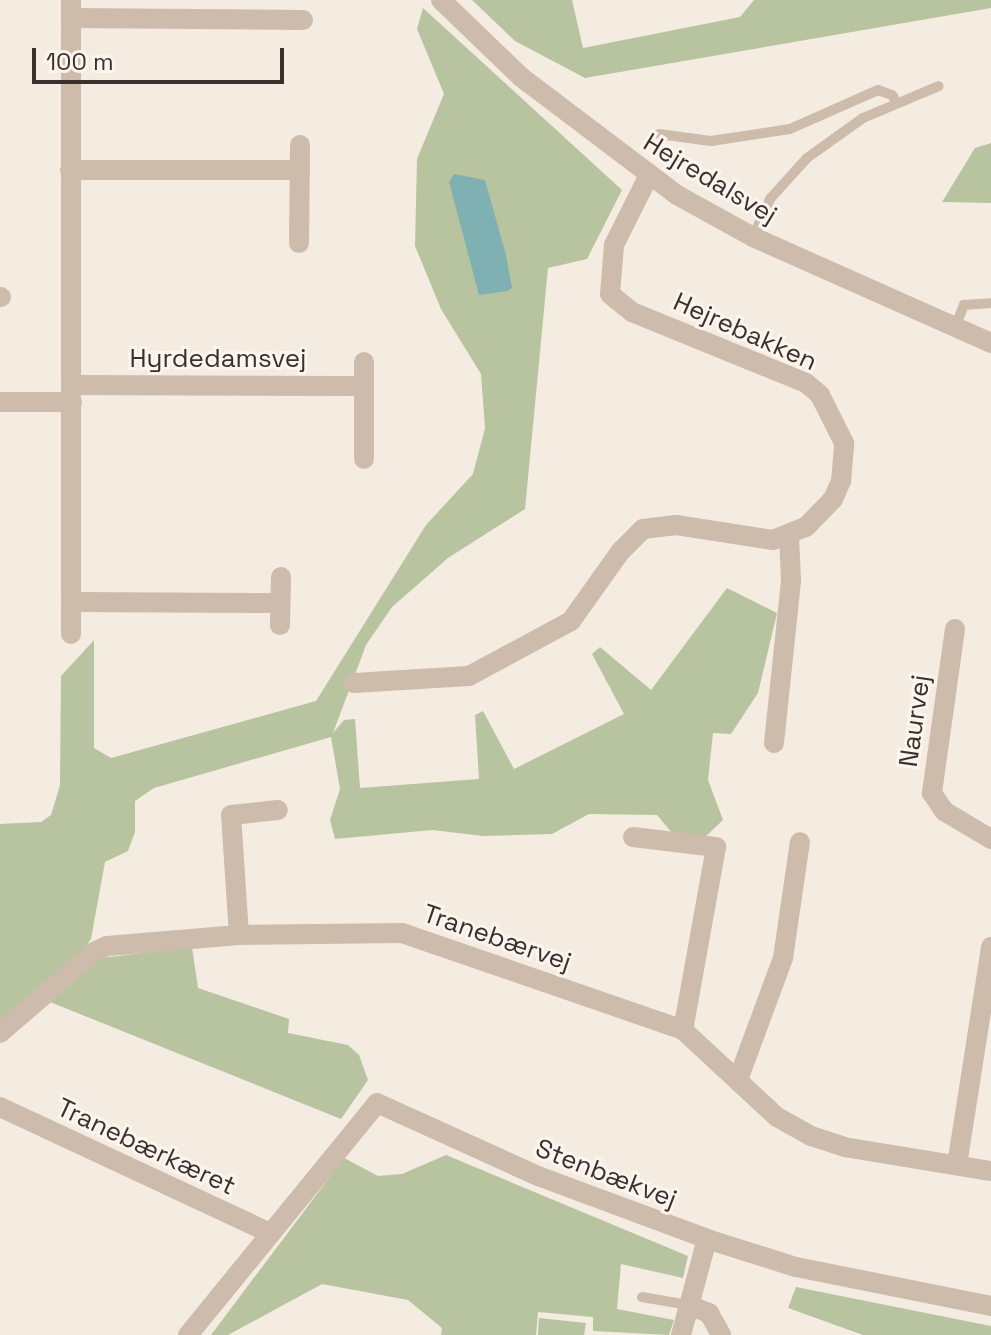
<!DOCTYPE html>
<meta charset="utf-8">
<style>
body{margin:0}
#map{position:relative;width:991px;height:1335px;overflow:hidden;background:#f4ebe1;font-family:"Space Grotesk",sans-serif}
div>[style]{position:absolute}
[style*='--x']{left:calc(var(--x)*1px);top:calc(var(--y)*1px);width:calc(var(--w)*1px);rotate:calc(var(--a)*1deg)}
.green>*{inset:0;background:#b8c4a0}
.water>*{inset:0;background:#7fb0b2}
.service>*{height:10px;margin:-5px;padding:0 5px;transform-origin:5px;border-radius:5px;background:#cdbbac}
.minor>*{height:20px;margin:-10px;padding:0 10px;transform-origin:10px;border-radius:10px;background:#cdbbac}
.tertiary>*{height:20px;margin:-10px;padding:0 10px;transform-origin:10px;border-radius:10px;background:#cdbbac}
span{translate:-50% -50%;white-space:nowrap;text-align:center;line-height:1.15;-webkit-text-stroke:6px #fbf5ee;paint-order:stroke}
.street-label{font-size:26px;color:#3b302b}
.scale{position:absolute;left:32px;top:48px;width:252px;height:36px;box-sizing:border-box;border:4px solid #3b302b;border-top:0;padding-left:10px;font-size:24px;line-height:28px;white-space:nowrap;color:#3b302b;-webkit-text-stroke:6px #fbf5ee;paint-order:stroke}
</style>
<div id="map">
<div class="green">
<i style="clip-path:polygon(472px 0,572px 0,583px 48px,740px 17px,754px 0,991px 0,991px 8px,585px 78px,515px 41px)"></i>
<i style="clip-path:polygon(423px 8px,622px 190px,587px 259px,548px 268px,525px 509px,448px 558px,392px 607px,366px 645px,333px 733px,344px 720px,355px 719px,360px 788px,479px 779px,475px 715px,483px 711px,514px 769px,624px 714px,592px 654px,600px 647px,651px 690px,727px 588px,777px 613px,758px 693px,731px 734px,713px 733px,708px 780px,723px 820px,704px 838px,673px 834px,657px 815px,589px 814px,552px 834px,483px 836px,432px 830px,335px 839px,330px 820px,340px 789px,331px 737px,154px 788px,135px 801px,135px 832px,128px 851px,105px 862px,91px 939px,76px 960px,0 1026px,0 824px,41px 822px,51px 815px,60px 785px,61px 676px,94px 640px,94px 748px,111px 758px,316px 701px,426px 525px,473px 474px,485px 428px,481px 374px,441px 309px,415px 246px,417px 159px,444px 94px,417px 29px)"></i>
<i style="clip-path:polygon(991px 143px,991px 203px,942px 202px,975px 148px)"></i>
<i style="clip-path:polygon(192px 947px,198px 988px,289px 1019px,288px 1033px,348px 1045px,359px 1055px,368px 1080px,341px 1119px,50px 1002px,93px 959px)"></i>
<i style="clip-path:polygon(446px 1155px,688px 1256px,683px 1278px,621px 1264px,617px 1309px,674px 1320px,669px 1335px,593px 1331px,593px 1317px,538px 1312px,536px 1335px,441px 1335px,442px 1328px,408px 1300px,322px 1284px,228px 1335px,211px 1335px,344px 1158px,378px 1176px,402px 1174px)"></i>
<i style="clip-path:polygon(796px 1287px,991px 1326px,991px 1335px,863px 1335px,788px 1308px)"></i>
<i style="clip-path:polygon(539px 1318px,586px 1323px,584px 1335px,538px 1335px)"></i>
</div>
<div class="water">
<i style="clip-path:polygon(454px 174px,485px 180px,506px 255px,512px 288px,508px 291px,479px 295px,449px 182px)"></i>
</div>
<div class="service">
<i style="--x:659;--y:134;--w:52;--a:7.7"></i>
<i style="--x:711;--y:141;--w:80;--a:-8.6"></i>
<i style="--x:790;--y:129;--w:96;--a:-23.9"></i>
<i style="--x:878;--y:90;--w:15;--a:20"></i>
<i style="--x:892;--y:95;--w:9;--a:58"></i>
<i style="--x:753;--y:237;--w:42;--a:-65.9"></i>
<i style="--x:770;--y:199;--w:55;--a:-47.9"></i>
<i style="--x:807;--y:158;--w:69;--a:-35.5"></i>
<i style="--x:863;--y:118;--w:82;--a:-22.8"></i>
<i style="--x:955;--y:328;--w:25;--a:-69"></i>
<i style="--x:964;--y:305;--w:27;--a:-4"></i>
<i style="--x:642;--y:1297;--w:48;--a:9.7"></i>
</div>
<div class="minor">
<i style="--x:71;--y:0;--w:634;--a:90"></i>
<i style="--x:71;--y:18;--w:232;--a:0.5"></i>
<i style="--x:70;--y:170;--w:230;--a:0"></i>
<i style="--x:299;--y:243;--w:98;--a:-89.4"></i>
<i style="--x:0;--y:297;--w:1;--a:0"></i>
<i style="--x:364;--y:362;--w:97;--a:90"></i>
<i style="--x:72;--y:385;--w:292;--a:0.2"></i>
<i style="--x:0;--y:402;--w:72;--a:0"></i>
<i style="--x:72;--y:602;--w:208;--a:0.3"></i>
<i style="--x:280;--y:625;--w:48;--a:-88.8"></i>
<i style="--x:955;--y:629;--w:166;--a:98"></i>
<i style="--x:932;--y:793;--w:22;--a:56"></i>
<i style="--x:944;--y:811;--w:55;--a:30.8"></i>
<i style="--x:354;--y:683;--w:115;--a:-3.5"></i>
<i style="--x:469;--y:676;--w:116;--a:-28.3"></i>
<i style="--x:571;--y:621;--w:85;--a:-54.6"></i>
<i style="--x:620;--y:552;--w:33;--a:-45"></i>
<i style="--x:643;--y:529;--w:33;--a:-7"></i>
<i style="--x:676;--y:525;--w:98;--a:8.8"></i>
<i style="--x:773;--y:540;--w:35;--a:-22"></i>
<i style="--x:806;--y:527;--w:39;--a:-46"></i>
<i style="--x:833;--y:499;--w:20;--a:-66"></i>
<i style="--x:841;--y:481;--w:38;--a:-85"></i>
<i style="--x:844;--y:443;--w:54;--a:-116.6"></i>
<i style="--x:820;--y:395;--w:18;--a:-139"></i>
<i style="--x:806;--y:383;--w:188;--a:-157.8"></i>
<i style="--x:632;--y:312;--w:28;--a:-141"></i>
<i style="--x:610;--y:294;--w:49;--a:-85.3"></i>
<i style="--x:614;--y:245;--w:76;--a:-63.4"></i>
<i style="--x:774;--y:743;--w:164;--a:-84"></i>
<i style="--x:791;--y:580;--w:44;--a:-92.6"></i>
<i style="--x:633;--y:837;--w:84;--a:6.9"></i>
<i style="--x:716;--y:847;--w:186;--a:100.2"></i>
<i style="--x:239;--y:935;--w:120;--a:-93.8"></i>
<i style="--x:231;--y:815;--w:47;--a:-6.1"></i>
<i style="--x:0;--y:1033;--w:124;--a:-40.8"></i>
<i style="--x:94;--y:952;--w:14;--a:-25"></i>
<i style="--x:107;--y:946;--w:132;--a:-4.8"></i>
<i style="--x:239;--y:935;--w:163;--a:-0.7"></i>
<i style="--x:402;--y:933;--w:297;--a:19"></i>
<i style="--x:683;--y:1030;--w:128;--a:42.8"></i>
<i style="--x:777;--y:1117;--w:39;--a:29"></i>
<i style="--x:811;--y:1136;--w:35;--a:18"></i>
<i style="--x:844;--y:1147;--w:149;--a:9.3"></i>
<i style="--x:739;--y:1077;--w:127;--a:-69.7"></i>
<i style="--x:783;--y:958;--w:117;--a:-81.7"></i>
<i style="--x:0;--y:1107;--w:298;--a:25"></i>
<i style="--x:957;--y:1165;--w:221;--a:-81.1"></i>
<i style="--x:689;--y:1305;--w:22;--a:22"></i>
<i style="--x:709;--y:1313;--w:25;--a:61"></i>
<i style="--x:188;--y:1335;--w:299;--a:-50.8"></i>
<i style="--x:377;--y:1103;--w:177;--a:24.4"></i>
<i style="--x:538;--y:1176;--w:180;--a:20.4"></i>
<i style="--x:707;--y:1239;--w:93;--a:17.5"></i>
<i style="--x:796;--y:1267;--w:199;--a:11.3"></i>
<i style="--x:681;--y:1335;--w:99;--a:-74.8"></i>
</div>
<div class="tertiary">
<i style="--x:441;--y:0;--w:111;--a:43.9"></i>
<i style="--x:521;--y:77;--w:196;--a:37.1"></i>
<i style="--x:677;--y:195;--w:87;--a:28.9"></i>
<i style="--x:753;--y:237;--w:261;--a:24"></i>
</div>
<div class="street-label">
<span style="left:710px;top:179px;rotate:31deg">Hejredalsvej</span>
<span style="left:745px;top:332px;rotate:24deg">Hejrebakken</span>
<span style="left:218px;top:359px">Hyrdedamsvej</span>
<span style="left:915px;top:721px;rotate:-82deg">Naurvej</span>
<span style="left:497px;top:938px;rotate:19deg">Tranebærvej</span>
<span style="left:146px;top:1147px;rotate:25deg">Tranebærkæret</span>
<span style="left:606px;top:1174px;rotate:21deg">Stenbækvej</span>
</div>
<div class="scale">100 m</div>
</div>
